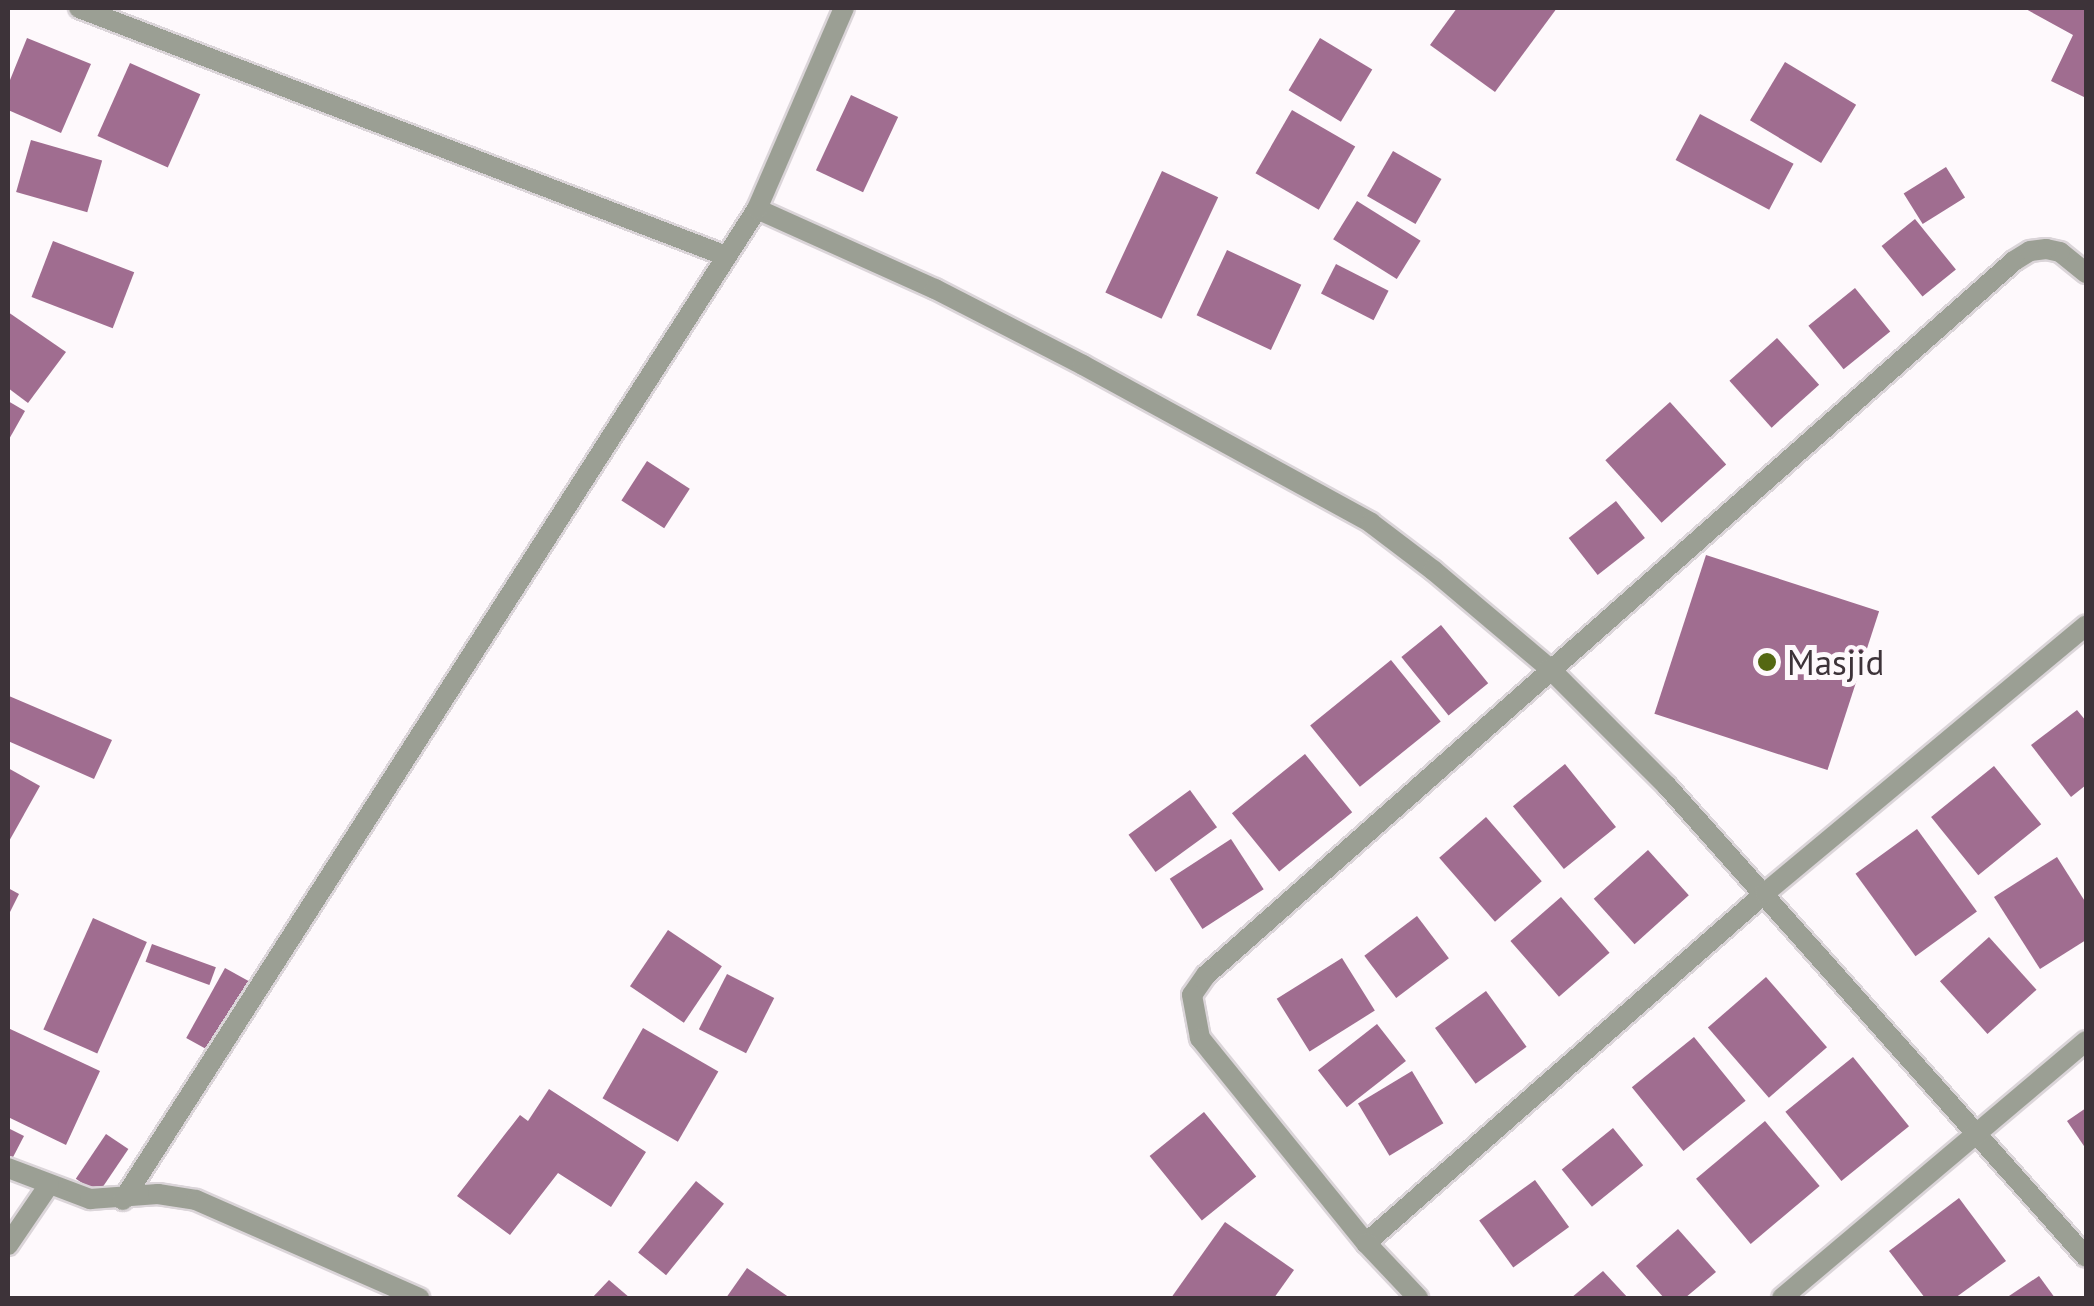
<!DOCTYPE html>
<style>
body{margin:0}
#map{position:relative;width:2094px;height:1306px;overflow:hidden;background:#fef9fc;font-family:"PT Sans",sans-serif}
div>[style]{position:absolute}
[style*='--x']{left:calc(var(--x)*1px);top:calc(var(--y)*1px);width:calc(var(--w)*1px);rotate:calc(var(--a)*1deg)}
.building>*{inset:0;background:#a06d90;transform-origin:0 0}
.roads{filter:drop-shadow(2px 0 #dbd5d9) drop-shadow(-2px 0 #dbd5d9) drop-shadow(0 2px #dbd5d9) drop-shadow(0 -2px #dbd5d9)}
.minor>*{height:20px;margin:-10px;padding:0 10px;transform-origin:10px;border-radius:10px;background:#9b9f94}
.dots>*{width:28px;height:28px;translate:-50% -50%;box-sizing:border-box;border:5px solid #fef9fc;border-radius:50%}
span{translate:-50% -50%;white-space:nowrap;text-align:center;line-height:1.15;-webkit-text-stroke:10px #fef9fc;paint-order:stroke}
.poi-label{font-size:35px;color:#3d3339}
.left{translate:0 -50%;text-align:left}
.frame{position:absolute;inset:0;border:10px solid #3d3339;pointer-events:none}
</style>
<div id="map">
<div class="building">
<i style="clip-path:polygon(1457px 8px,1557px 8px,1495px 92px,1430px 45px)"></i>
<i style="clip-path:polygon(2024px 8px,2086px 8px,2086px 98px,2051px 81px,2073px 35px)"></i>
<i style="clip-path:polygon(27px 38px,91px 64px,61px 133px,8px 110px,8px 85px)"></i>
<i style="left:1320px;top:38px;width:61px;height:61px;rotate:31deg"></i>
<i style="left:1785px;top:62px;width:83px;height:68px;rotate:31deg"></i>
<i style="left:130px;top:63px;width:77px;height:80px;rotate:24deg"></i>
<i style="left:851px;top:95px;width:52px;height:83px;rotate:25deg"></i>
<i style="left:1292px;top:110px;width:73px;height:73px;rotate:30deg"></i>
<i style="left:1700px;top:114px;width:106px;height:52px;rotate:28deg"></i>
<i style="left:31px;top:140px;width:74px;height:54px;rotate:16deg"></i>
<i style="left:1393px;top:151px;width:56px;height:52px;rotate:30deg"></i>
<i style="left:1946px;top:167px;width:36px;height:50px;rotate:58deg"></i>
<i style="left:1162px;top:171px;width:62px;height:134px;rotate:25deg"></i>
<i style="left:1357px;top:201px;width:75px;height:45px;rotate:32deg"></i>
<i style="left:1915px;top:219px;width:65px;height:43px;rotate:51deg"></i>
<i style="left:53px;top:241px;width:87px;height:60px;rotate:21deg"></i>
<i style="left:1227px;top:250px;width:82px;height:72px;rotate:25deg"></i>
<i style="left:1336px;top:264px;width:59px;height:33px;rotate:27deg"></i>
<i style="left:1855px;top:288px;width:56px;height:60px;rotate:51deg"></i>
<i style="clip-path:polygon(8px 312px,66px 352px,28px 403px,8px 388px)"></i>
<i style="left:1777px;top:338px;width:63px;height:64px;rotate:48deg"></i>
<i style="clip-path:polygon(8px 401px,25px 411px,8px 441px)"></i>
<i style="left:1670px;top:402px;width:84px;height:87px;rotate:48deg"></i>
<i style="left:647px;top:461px;width:51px;height:47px;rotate:33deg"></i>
<i style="left:1616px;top:501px;width:47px;height:60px;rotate:52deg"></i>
<i style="left:1706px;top:555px;width:182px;height:167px;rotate:18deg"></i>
<i style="left:1441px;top:625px;width:75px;height:51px;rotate:51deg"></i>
<i style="left:1391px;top:660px;width:79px;height:104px;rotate:51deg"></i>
<i style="clip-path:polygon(9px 696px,112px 740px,94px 779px,8px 741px)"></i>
<i style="clip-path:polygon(2077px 710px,2086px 721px,2086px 785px,2071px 797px,2031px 745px)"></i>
<i style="left:1305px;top:754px;width:75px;height:94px;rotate:51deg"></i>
<i style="left:1565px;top:764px;width:81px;height:67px;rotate:51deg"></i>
<i style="left:1994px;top:766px;width:75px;height:81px;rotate:51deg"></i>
<i style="clip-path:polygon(8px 768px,40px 786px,8px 843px)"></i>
<i style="left:1190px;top:790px;width:46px;height:76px;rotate:54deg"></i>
<i style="left:1486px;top:817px;width:85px;height:62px;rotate:49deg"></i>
<i style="left:1917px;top:829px;width:102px;height:76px;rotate:54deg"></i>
<i style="left:1231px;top:839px;width:60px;height:73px;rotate:57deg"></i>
<i style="left:1648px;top:850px;width:61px;height:73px;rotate:48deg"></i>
<i style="clip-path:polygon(2057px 857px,2086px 903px,2086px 940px,2040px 969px,1994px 897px)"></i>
<i style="clip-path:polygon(8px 888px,19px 894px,8px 916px)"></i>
<i style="left:1561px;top:897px;width:74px;height:67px;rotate:49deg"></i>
<i style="left:1417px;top:916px;width:53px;height:66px;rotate:53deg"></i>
<i style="left:93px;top:918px;width:59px;height:122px;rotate:24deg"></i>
<i style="left:668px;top:930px;width:65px;height:68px;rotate:34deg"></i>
<i style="left:1989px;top:937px;width:71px;height:66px;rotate:48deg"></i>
<i style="left:152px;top:944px;width:68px;height:19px;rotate:20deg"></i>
<i style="left:1342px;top:958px;width:62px;height:77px;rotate:58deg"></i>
<i style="left:225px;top:968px;width:31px;height:80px;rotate:29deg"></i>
<i style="left:727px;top:974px;width:53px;height:62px;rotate:27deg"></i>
<i style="left:1766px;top:977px;width:93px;height:77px;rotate:49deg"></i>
<i style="left:1486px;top:991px;width:69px;height:63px;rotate:54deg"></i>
<i style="left:1377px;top:1024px;width:47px;height:75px;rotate:52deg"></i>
<i style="clip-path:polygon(8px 1028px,100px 1071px,66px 1145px,8px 1117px)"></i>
<i style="left:643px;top:1028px;width:87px;height:81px;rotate:30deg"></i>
<i style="left:1694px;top:1037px;width:82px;height:80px;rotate:51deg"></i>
<i style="left:1853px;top:1057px;width:89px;height:87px;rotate:51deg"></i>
<i style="left:1412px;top:1071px;width:61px;height:63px;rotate:59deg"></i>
<i style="clip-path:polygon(549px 1089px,646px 1152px,611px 1207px,558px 1173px,510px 1235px,457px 1196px,520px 1115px,528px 1121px)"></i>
<i style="clip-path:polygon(2086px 1108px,2086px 1149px,2067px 1121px)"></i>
<i style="left:1204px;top:1112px;width:83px;height:70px;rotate:51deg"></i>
<i style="left:1765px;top:1121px;width:85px;height:90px;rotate:50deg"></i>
<i style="clip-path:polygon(8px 1128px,24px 1136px,11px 1161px,8px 1159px)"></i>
<i style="left:1613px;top:1128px;width:48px;height:66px;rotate:51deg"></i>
<i style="left:106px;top:1134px;width:27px;height:54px;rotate:34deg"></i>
<i style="left:1535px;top:1180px;width:58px;height:69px;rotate:54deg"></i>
<i style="left:696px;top:1181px;width:36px;height:92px;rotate:39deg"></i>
<i style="clip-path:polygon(1959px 1198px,2006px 1261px,1955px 1298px,1925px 1298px,1889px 1251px)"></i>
<i style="clip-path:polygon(1225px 1222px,1294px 1270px,1274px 1298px,1171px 1298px)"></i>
<i style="clip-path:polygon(1678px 1229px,1716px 1272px,1685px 1298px,1664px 1298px,1636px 1266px)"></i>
<i style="clip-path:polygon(747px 1268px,790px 1298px,726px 1298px)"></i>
<i style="clip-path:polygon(1603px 1271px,1628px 1298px,1571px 1298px)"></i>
<i style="clip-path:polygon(2039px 1276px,2055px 1298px,2006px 1298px)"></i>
<i style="clip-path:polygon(609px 1280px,630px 1298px,592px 1298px)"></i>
</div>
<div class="roads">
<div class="minor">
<i style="--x:79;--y:8;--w:693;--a:20.97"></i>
<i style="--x:757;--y:209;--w:195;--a:24.2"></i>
<i style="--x:935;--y:289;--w:166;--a:27.2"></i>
<i style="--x:1083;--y:365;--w:328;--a:28.7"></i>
<i style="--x:1371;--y:523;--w:78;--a:37.2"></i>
<i style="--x:1433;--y:570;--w:153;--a:40.2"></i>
<i style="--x:1550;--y:669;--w:165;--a:45"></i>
<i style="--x:1667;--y:786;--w:630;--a:48.34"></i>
<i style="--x:2086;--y:273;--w:33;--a:-141"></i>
<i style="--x:2060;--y:252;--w:14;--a:-168"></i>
<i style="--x:2046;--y:249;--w:16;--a:173"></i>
<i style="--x:2030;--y:251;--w:19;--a:148"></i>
<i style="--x:2014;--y:261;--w:1078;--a:138.53"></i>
<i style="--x:1206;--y:975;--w:24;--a:125"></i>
<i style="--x:1192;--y:995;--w:44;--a:79.5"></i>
<i style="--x:1200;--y:1038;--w:264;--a:51"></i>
<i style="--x:1366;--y:1243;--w:531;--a:-41.26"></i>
<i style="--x:1765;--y:893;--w:418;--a:-39.8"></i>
<i style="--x:8;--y:1168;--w:88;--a:20.7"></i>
<i style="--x:90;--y:1199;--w:68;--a:-4.2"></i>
<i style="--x:158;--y:1194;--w:38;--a:9"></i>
<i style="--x:196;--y:1200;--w:244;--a:23.7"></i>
<i style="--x:123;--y:1200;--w:1176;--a:-57.39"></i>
<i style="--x:757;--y:209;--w:219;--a:-66.6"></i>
<i style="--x:1366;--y:1243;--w:76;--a:46.6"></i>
<i style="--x:8;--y:1245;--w:73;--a:-55.7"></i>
<i style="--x:1782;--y:1298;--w:398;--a:-40.2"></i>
</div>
</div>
<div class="dots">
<i style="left:1767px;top:662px;background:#546712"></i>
</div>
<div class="poi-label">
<span class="left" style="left:1787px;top:662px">Masjid</span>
</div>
<div class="frame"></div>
</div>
